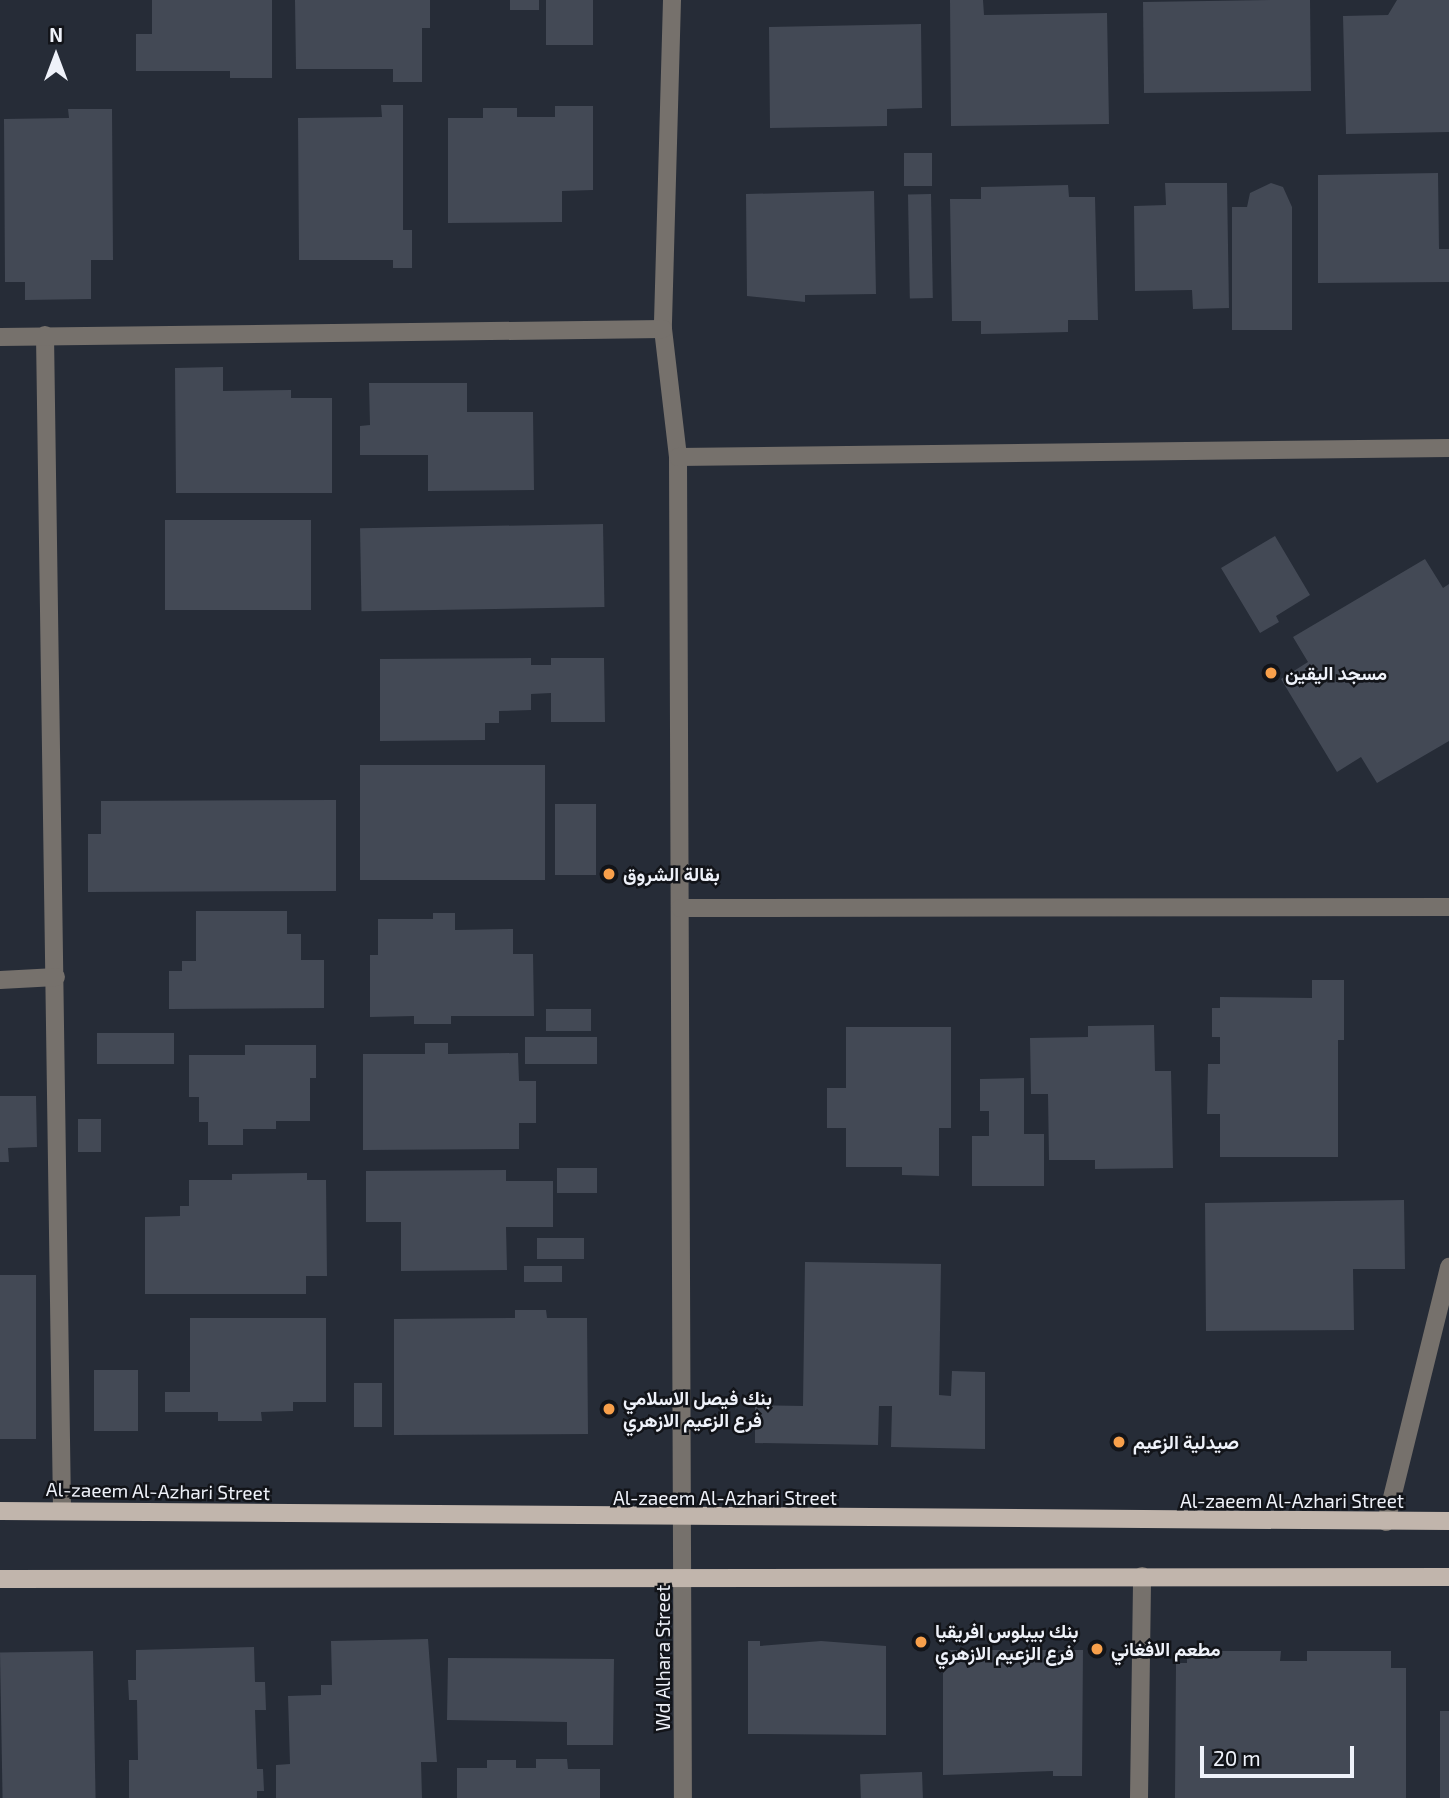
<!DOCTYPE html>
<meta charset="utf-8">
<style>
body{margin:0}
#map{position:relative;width:1449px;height:1798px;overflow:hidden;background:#262c37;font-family:"Exo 2",Vazirmatn,sans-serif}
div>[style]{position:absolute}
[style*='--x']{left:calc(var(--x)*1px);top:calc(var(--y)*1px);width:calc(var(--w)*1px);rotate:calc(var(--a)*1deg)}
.building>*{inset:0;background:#434955;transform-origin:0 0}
.minor>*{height:18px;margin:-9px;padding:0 9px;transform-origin:9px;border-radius:9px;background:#76716c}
.primary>*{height:18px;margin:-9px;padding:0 9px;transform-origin:9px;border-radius:9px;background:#c1b5ac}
.dots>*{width:19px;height:19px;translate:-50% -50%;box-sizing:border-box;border:4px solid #121419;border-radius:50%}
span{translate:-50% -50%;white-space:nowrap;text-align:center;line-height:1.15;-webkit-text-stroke:5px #121419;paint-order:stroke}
.poi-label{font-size:19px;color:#eff2fa;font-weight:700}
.left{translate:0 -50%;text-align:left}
.street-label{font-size:19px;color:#eff2fa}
.north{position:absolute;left:21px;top:21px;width:70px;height:70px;-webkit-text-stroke:5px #121419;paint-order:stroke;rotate:0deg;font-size:19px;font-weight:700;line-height:28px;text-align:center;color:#eff2fa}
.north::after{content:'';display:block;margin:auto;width:24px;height:32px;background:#eff2fa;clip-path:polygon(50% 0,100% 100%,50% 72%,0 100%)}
.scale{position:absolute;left:1200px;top:1746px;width:154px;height:32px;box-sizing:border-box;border:4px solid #eff2fa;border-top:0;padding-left:9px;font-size:21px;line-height:24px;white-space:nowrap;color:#eff2fa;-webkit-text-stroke:5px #121419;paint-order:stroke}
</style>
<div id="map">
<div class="building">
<i style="clip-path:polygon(152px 0,272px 0,272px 78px,230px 78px,230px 71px,136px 71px,136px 34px,152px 34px)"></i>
<i style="clip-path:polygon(295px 0,430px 0,430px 28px,422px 28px,422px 82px,393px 82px,393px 69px,296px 69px)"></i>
<i style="left:510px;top:0;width:29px;height:10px"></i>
<i style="left:546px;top:0;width:47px;height:45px"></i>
<i style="clip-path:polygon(950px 0,983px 0,984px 15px,1107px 13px,1109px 124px,951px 126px)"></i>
<i style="clip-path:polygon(1270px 0,1310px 0,1311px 91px,1144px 93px,1143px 2px)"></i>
<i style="clip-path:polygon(1397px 0,1449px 0,1449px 132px,1346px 134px,1343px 16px,1388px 15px)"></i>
<i style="clip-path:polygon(921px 24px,922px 108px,887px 109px,887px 126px,770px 128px,769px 27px)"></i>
<i style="clip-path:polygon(381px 105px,403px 105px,403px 230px,412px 230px,412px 268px,393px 268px,393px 260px,299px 260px,298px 118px,382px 117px)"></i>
<i style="clip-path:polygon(555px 106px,593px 106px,593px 190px,562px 191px,562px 222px,448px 223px,448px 118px,483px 118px,483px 108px,517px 108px,517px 117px,555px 117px)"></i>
<i style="clip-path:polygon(68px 109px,112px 109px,113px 260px,91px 260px,91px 299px,25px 300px,25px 282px,5px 282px,4px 119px,69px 118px)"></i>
<i style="left:904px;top:153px;width:28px;height:33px"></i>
<i style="clip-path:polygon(1438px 173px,1439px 249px,1449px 249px,1449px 282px,1318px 283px,1318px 175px)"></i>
<i style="clip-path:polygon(1165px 183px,1227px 183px,1229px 308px,1193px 309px,1192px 290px,1135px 291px,1134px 206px,1166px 205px)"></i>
<i style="clip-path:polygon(1271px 183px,1283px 187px,1292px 207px,1292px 330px,1232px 330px,1232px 207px,1247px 207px,1250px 193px)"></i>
<i style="clip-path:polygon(1068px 185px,1069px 197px,1095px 197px,1098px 320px,1068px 320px,1068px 332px,981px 334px,981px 321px,952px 321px,950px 199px,981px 199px,981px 187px)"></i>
<i style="clip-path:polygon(874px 191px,876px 294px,805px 295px,805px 302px,747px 296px,746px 194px)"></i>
<i style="left:931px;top:194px;width:104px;height:23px;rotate:89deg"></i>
<i style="clip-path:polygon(223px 367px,223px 391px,291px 390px,291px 398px,332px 398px,332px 493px,176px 493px,175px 368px)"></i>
<i style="clip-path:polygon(369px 383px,467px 383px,467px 412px,533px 412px,534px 490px,428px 491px,428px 455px,360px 455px,360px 426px,370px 425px)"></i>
<i style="left:311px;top:520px;width:90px;height:146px;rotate:90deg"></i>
<i style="left:603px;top:524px;width:83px;height:243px;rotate:89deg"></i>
<i style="clip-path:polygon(1275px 536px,1310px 595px,1276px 616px,1279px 622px,1260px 633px,1221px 568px)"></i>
<i style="clip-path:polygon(1425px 559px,1443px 588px,1449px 584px,1449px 741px,1377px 783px,1361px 757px,1337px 772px,1281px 679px,1308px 662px,1293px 637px)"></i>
<i style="clip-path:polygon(531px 658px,531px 665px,551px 665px,551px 658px,604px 658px,605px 722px,551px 722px,551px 693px,531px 694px,531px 710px,499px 711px,499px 723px,485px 723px,485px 740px,380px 741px,380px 659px)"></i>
<i style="left:545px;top:765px;width:115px;height:185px;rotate:90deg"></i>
<i style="clip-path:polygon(336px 800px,336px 891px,88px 892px,88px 834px,101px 834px,101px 801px)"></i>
<i style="left:555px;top:804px;width:41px;height:71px"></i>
<i style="clip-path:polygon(196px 911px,287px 911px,287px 934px,301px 934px,301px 960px,324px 960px,324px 1008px,169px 1009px,169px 971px,182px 971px,182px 961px,196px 961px)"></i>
<i style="clip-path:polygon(433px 913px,455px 913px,455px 930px,513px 929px,513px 954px,533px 954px,534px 1016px,451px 1016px,451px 1024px,414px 1024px,414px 1016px,370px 1017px,370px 955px,378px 955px,378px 919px,433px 919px)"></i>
<i style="clip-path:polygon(1312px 980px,1344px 980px,1344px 1040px,1338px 1040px,1338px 1157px,1220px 1157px,1220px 1114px,1207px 1114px,1208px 1064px,1220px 1064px,1220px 1037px,1212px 1037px,1212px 1008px,1220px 1008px,1220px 997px,1312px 998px)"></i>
<i style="left:546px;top:1009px;width:45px;height:22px"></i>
<i style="clip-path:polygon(1154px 1025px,1155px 1071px,1171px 1071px,1173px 1168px,1095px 1169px,1095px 1160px,1049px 1160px,1048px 1094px,1031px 1094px,1030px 1038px,1088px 1037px,1088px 1026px)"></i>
<i style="clip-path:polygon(846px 1027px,951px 1027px,951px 1128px,939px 1128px,939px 1176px,902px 1175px,902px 1167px,846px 1167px,846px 1128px,827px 1128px,827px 1088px,846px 1088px)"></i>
<i style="left:174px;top:1033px;width:31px;height:77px;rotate:90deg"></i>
<i style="left:597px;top:1037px;width:27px;height:72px;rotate:90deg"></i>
<i style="clip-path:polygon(425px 1043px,448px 1043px,448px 1054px,518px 1053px,519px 1081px,536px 1081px,536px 1123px,519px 1123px,519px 1149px,363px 1150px,363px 1054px,425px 1054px)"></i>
<i style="clip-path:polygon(245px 1045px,316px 1045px,316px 1078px,310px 1078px,310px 1121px,276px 1121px,276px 1129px,243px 1129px,243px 1145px,208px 1145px,208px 1122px,199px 1122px,199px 1097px,189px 1097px,189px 1055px,245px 1055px)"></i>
<i style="clip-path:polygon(1024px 1078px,1024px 1134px,1044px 1134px,1044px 1186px,972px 1186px,972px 1136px,989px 1136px,989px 1111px,980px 1111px,980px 1079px)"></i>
<i style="clip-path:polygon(0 1096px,36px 1096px,37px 1147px,8px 1148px,9px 1162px,0 1162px)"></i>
<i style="left:101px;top:1119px;width:33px;height:23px;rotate:90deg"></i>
<i style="left:557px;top:1168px;width:40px;height:25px"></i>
<i style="clip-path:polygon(506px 1170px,506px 1181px,553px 1181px,553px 1227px,506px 1227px,507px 1270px,401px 1271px,401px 1222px,366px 1222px,366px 1171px)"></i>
<i style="clip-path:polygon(307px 1173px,307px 1180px,326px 1180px,327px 1276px,306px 1276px,306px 1294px,145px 1294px,145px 1217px,180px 1216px,180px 1206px,189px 1206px,189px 1180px,232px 1180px,232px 1174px)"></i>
<i style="clip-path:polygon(1404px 1200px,1405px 1269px,1353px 1269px,1354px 1330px,1206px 1331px,1205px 1203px)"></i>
<i style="left:537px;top:1238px;width:47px;height:21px"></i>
<i style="clip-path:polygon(805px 1262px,941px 1264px,939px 1395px,951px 1396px,952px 1371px,985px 1372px,985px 1449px,891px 1447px,892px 1406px,879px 1406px,878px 1445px,755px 1443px,755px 1405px,803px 1406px)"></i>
<i style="left:524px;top:1266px;width:38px;height:16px"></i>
<i style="left:0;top:1275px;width:36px;height:164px"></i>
<i style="clip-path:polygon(515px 1310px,546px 1310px,547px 1318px,587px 1318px,588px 1434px,394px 1435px,394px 1319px,515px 1318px)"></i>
<i style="clip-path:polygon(190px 1318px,326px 1318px,326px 1402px,293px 1402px,293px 1411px,261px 1412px,262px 1421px,218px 1421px,218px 1412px,165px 1412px,165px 1392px,190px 1392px)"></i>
<i style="left:94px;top:1370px;width:44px;height:61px"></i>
<i style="left:354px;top:1383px;width:28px;height:44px"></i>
<i style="clip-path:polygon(428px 1639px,437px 1762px,421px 1762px,422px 1798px,276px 1798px,276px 1765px,290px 1764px,288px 1696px,321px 1695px,321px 1685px,332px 1685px,331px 1641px)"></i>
<i style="clip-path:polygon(748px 1641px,760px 1641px,760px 1646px,821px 1641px,886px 1646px,886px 1735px,748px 1734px)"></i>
<i style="clip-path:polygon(254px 1647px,255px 1682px,265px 1682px,266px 1710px,255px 1710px,257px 1769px,263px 1769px,264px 1791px,257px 1791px,257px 1798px,129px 1798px,129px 1760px,138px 1760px,137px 1700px,129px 1700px,128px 1680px,136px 1680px,136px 1650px)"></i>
<i style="clip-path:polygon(943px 1650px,1083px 1650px,1082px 1776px,1053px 1776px,1053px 1771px,943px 1775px)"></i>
<i style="left:93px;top:1651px;width:147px;height:93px;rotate:89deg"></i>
<i style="clip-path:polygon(1187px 1651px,1281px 1651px,1280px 1661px,1307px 1661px,1307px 1651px,1391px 1651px,1391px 1668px,1406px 1668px,1406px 1798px,1175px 1798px,1176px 1663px,1187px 1663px)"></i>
<i style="clip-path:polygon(448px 1658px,614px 1659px,613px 1745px,567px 1745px,567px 1722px,447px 1720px)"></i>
<i style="left:1440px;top:1711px;width:9px;height:87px"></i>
<i style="clip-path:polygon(536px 1759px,567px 1759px,568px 1769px,600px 1769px,600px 1798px,457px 1798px,457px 1768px,487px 1768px,487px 1760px,516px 1760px,516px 1768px,536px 1768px)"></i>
<i style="left:922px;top:1772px;width:26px;height:62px;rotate:88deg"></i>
</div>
<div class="minor">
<i style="--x:672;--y:0;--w:329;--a:91.6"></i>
<i style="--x:663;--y:329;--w:129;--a:83.3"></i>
<i style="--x:678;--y:457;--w:1341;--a:89.79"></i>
<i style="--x:45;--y:335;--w:1175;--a:89.17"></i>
<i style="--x:0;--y:337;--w:663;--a:-0.69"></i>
<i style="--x:678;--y:457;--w:771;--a:-0.67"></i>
<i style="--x:680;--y:908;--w:769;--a:-0.07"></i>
<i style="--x:0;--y:980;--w:56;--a:-3.1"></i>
<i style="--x:1386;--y:1522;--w:263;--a:-76.1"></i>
<i style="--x:1139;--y:1798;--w:222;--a:-89.2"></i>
</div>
<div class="primary">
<i style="--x:0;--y:1511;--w:1449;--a:0.4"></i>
<i style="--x:0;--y:1579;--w:1449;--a:-0.08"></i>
</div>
<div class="dots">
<i style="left:1271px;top:673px;background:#f8a04b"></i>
<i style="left:609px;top:874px;background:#f8a04b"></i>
<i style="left:609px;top:1409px;background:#f8a04b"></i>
<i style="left:1119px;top:1442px;background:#f8a04b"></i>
<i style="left:921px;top:1642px;background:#f8a04b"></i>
<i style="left:1097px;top:1649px;background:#f8a04b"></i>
</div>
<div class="poi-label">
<span class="left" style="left:1285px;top:673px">مسجد اليقين</span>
<span class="left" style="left:623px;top:874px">بقالة الشروق</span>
<span class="left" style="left:623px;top:1409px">بنك فيصل الاسلامي<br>فرع الزعيم الازهري</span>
<span class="left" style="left:1133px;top:1442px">صيدلية الزعيم</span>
<span class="left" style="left:935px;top:1642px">بنك بيبلوس افريقيا<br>فرع الزعيم الازهري</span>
<span class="left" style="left:1111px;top:1649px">مطعم الافغاني</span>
</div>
<div class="street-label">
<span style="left:158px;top:1491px;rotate:1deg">Al-zaeem Al-Azhari Street</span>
<span style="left:725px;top:1498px">Al-zaeem Al-Azhari Street</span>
<span style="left:1292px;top:1501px">Al-zaeem Al-Azhari Street</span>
<span style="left:663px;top:1658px;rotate:-90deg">Wd Alhara Street</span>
</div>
<div class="north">N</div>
<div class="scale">20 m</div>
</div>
